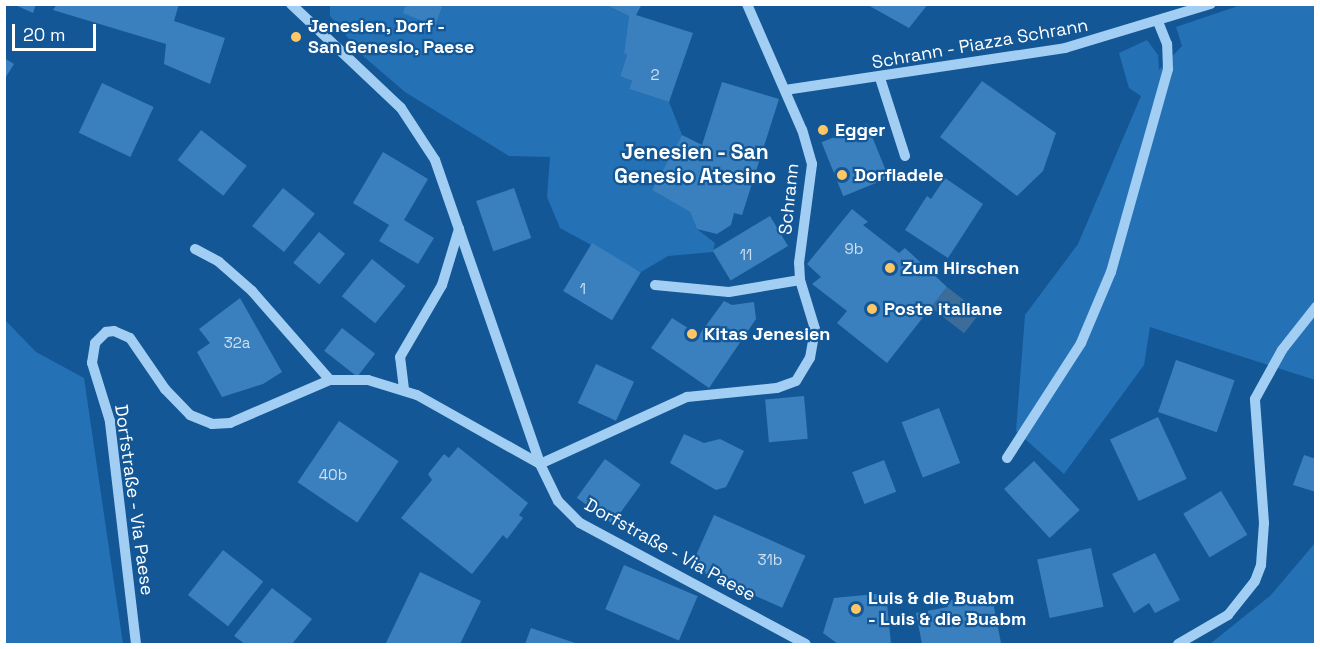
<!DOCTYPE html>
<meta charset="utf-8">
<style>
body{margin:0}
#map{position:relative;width:1320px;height:649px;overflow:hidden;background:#135796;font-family:"Space Grotesk",sans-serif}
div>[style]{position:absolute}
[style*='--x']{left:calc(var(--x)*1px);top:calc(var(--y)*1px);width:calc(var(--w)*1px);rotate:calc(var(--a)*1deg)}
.green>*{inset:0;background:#2571b5}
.water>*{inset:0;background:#3c6d9a;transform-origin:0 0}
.building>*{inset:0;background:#3b80be;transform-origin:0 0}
.minor>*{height:10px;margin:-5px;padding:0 5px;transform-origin:5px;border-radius:5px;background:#a3cef3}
.dots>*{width:16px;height:16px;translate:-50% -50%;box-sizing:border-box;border:3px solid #135796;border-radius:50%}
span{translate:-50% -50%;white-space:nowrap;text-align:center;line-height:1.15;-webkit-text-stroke:4.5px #135796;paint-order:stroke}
.number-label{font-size:15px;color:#cedfef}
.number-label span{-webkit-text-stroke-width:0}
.poi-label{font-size:18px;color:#fff;font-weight:700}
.left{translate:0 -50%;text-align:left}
.street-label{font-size:18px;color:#fff}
.quarter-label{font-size:21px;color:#fff;font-weight:700}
.frame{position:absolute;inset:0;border:6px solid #fff;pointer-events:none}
.scale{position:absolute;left:12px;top:24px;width:84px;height:27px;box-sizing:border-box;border:3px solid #fff;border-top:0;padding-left:8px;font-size:18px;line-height:21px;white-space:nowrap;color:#fff;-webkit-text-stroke:4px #135796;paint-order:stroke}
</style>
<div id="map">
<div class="green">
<i style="clip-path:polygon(604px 4px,629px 16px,624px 53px,627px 55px,620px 76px,632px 81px,629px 89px,669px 102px,682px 135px,652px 190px,690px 212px,697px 229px,715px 243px,713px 252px,668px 256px,641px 272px,560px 228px,547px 197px,550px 157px,509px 156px,405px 92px,363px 56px,330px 16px,330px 5px)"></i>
<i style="clip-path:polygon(1241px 5px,1315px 5px,1315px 380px,1150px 327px,1144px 365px,1064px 474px,1016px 431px,1025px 315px,1078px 244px,1141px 96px,1129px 88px,1119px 53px,1147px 40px,1158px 55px,1159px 70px,1182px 46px,1176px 27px)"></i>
<i style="clip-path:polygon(5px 320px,36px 352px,84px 378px,123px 644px,5px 644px)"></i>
<i style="clip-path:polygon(1315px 543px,1315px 644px,1210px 644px,1271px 595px)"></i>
</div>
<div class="water">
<i style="left:947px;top:287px;width:42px;height:26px;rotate:38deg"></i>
</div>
<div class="building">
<i style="clip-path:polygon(13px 4px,36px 4px,33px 13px)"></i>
<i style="clip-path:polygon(57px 4px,179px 4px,174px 21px,225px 38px,210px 84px,164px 64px,166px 44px,53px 10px)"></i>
<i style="clip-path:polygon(406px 4px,443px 4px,435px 26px,403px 13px)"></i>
<i style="clip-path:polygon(604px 4px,642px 4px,636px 15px,693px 33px,669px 102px,629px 89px,632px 81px,620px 76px,627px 55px,624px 53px,629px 16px)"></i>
<i style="clip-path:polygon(866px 4px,928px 4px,909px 28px)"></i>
<i style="clip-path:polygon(4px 58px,14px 64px,4px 80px)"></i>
<i style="clip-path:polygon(982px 81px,1056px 133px,1043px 171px,1017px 196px,940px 137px)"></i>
<i style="clip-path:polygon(722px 82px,779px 99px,742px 215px,734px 213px,731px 225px,717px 234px,697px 229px,690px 212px,652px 190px,682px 135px,702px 145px)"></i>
<i style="left:102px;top:83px;width:57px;height:55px;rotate:25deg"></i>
<i style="left:867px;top:124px;width:58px;height:49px;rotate:68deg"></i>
<i style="left:201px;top:130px;width:58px;height:38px;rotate:38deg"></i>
<i style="clip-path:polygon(383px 152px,428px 179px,404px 220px,434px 238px,418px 264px,379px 241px,389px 225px,353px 203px)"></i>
<i style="clip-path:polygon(945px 178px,983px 204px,948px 258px,905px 230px,927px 196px,931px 199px)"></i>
<i style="left:283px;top:188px;width:41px;height:49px;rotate:39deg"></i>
<i style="left:514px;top:188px;width:53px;height:40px;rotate:71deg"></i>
<i style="clip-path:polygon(852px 209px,868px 222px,863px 225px,899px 253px,905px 248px,947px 287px,887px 363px,837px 323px,847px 311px,812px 284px,821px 277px,807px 264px)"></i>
<i style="left:770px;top:216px;width:35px;height:67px;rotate:59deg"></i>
<i style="left:319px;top:232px;width:34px;height:40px;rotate:40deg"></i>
<i style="left:592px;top:243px;width:57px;height:56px;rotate:31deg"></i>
<i style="left:372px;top:259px;width:43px;height:48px;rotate:39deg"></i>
<i style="clip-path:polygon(240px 298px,282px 372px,263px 384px,222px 397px,197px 352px,210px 343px,199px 329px)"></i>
<i style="clip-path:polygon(724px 301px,732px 305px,754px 302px,756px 319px,709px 388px,651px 348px,672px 318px,699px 335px)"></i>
<i style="left:342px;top:328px;width:42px;height:29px;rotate:38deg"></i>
<i style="left:1176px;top:360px;width:62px;height:55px;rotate:19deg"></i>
<i style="left:596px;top:364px;width:42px;height:43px;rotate:25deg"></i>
<i style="left:804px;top:396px;width:43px;height:39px;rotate:85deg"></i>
<i style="left:939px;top:408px;width:59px;height:40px;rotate:69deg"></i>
<i style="left:1158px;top:417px;width:68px;height:53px;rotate:65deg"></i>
<i style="left:339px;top:421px;width:72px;height:74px;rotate:34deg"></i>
<i style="clip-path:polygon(684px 434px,704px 443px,720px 439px,744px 451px,726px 487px,716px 490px,670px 463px)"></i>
<i style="clip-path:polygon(458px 447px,528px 503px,519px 515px,523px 518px,507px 539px,503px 535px,472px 574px,401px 518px,432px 480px,428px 474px,444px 454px,449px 458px)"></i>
<i style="clip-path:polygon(1304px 455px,1316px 459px,1316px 492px,1293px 485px)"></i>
<i style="left:605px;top:459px;width:44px;height:48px;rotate:36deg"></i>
<i style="left:884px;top:460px;width:34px;height:34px;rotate:69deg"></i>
<i style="left:1034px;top:461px;width:67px;height:41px;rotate:47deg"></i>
<i style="left:1221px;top:491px;width:51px;height:44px;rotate:59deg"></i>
<i style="left:714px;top:515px;width:100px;height:57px;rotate:24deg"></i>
<i style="left:1091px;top:548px;width:60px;height:55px;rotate:78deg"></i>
<i style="left:223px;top:550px;width:51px;height:57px;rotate:38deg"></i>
<i style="clip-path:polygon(1155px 553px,1180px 600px,1155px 613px,1149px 603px,1134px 613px,1112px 574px)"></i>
<i style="left:624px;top:565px;width:80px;height:48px;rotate:23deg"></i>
<i style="clip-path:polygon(420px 572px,481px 601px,460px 644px,386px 643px)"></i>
<i style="clip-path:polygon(272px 588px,312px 619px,292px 644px,245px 644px,234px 636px)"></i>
<i style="clip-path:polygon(991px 592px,1001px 643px,922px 644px,916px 613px,948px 607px,947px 601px)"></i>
<i style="clip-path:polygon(886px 593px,891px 644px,838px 644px,823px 633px,834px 598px)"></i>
<i style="clip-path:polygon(531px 628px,578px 644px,525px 644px)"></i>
</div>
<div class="minor">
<i style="--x:291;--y:4;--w:151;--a:43.4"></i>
<i style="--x:401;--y:108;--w:62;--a:56.8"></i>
<i style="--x:435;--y:160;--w:322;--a:70.9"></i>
<i style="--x:540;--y:464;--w:41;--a:64.1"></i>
<i style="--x:558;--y:501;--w:31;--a:45"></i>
<i style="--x:580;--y:523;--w:256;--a:28.2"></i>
<i style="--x:880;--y:78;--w:82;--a:72.2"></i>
<i style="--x:785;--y:90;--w:283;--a:-8.5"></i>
<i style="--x:1065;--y:48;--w:152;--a:-16.8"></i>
<i style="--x:195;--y:249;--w:27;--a:28"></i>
<i style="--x:219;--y:262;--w:44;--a:41.3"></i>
<i style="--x:252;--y:291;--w:118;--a:48.8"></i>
<i style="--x:655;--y:285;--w:74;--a:5.4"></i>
<i style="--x:729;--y:292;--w:72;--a:-9.6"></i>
<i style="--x:404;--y:389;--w:32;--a:-97"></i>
<i style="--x:400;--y:357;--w:83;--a:-59.7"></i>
<i style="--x:442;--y:285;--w:59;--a:-73.1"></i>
<i style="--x:1007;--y:458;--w:137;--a:-57.2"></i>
<i style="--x:1081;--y:343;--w:77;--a:-67.1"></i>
<i style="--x:1111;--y:272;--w:211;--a:-74.3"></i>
<i style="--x:1168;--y:69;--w:25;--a:-92"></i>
<i style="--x:1167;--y:44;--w:24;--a:-112"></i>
<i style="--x:136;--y:644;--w:225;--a:-96.7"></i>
<i style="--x:110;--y:421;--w:61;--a:-107.2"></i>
<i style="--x:92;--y:363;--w:20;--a:-81"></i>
<i style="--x:95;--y:343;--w:16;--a:-45"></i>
<i style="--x:106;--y:332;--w:8;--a:-7"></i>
<i style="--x:114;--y:331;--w:17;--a:24"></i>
<i style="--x:130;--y:338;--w:62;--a:55.5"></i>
<i style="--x:165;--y:389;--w:36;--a:46"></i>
<i style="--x:190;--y:415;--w:24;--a:22"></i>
<i style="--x:212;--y:424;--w:18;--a:-3"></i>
<i style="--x:230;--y:423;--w:109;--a:-23.3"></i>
<i style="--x:330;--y:380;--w:38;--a:0"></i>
<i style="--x:368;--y:380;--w:51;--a:17"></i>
<i style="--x:417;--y:395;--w:141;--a:29.3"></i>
<i style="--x:540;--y:464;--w:162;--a:-24.5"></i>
<i style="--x:687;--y:397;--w:90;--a:-5.7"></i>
<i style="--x:777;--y:388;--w:20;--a:-20"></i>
<i style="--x:796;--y:381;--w:27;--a:-59"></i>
<i style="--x:810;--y:358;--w:29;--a:-80"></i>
<i style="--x:815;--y:329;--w:51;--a:-107"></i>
<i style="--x:800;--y:280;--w:17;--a:-93"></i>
<i style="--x:799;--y:263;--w:100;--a:-82.5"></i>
<i style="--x:812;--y:164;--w:35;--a:-106"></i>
<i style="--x:802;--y:130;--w:137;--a:-113.6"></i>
<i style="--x:1178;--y:644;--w:58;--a:-30.1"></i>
<i style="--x:1228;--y:615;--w:43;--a:-51.5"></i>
<i style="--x:1255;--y:581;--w:17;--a:-69"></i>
<i style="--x:1261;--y:565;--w:42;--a:-85.9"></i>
<i style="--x:1264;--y:523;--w:124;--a:-94.2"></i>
<i style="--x:1255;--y:399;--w:56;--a:-61.1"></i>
<i style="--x:1282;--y:350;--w:55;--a:-51.7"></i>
</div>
<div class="dots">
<i style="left:296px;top:37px;background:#ffc665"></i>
<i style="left:823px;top:130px;background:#ffc665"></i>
<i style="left:842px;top:175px;background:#ffc665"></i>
<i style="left:890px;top:268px;background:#ffc665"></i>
<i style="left:872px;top:309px;background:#ffc665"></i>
<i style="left:692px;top:334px;background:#ffc665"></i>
<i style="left:856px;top:609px;background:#ffc665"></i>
</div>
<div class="number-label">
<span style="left:655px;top:75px">2</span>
<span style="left:854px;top:249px">9b</span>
<span style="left:746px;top:255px">11</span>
<span style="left:583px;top:289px">1</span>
<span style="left:237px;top:343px">32a</span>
<span style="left:333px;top:475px">40b</span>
<span style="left:770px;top:560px">31b</span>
</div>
<div class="poi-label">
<span class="left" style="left:308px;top:37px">Jenesien, Dorf -<br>San Genesio, Paese</span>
<span class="left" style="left:835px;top:130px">Egger</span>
<span class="left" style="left:854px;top:175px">Dorfladele</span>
<span class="left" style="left:902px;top:268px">Zum Hirschen</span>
<span class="left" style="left:884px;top:309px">Poste italiane</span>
<span class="left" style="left:704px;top:334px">Kitas Jenesien</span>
<span class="left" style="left:868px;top:609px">Luis &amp; die Buabm<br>- Luis &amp; die Buabm</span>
</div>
<div class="street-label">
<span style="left:980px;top:44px;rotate:-10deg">Schrann - Piazza Schrann</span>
<span style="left:789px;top:199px;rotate:-84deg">Schrann</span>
<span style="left:134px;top:500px;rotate:82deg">Dorfstraße - Via Paese</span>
<span style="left:670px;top:550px;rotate:29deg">Dorfstraße - Via Paese</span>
</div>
<div class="quarter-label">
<span style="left:695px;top:164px">Jenesien - San<br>Genesio Atesino</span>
</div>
<div class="frame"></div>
<div class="scale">20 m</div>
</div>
